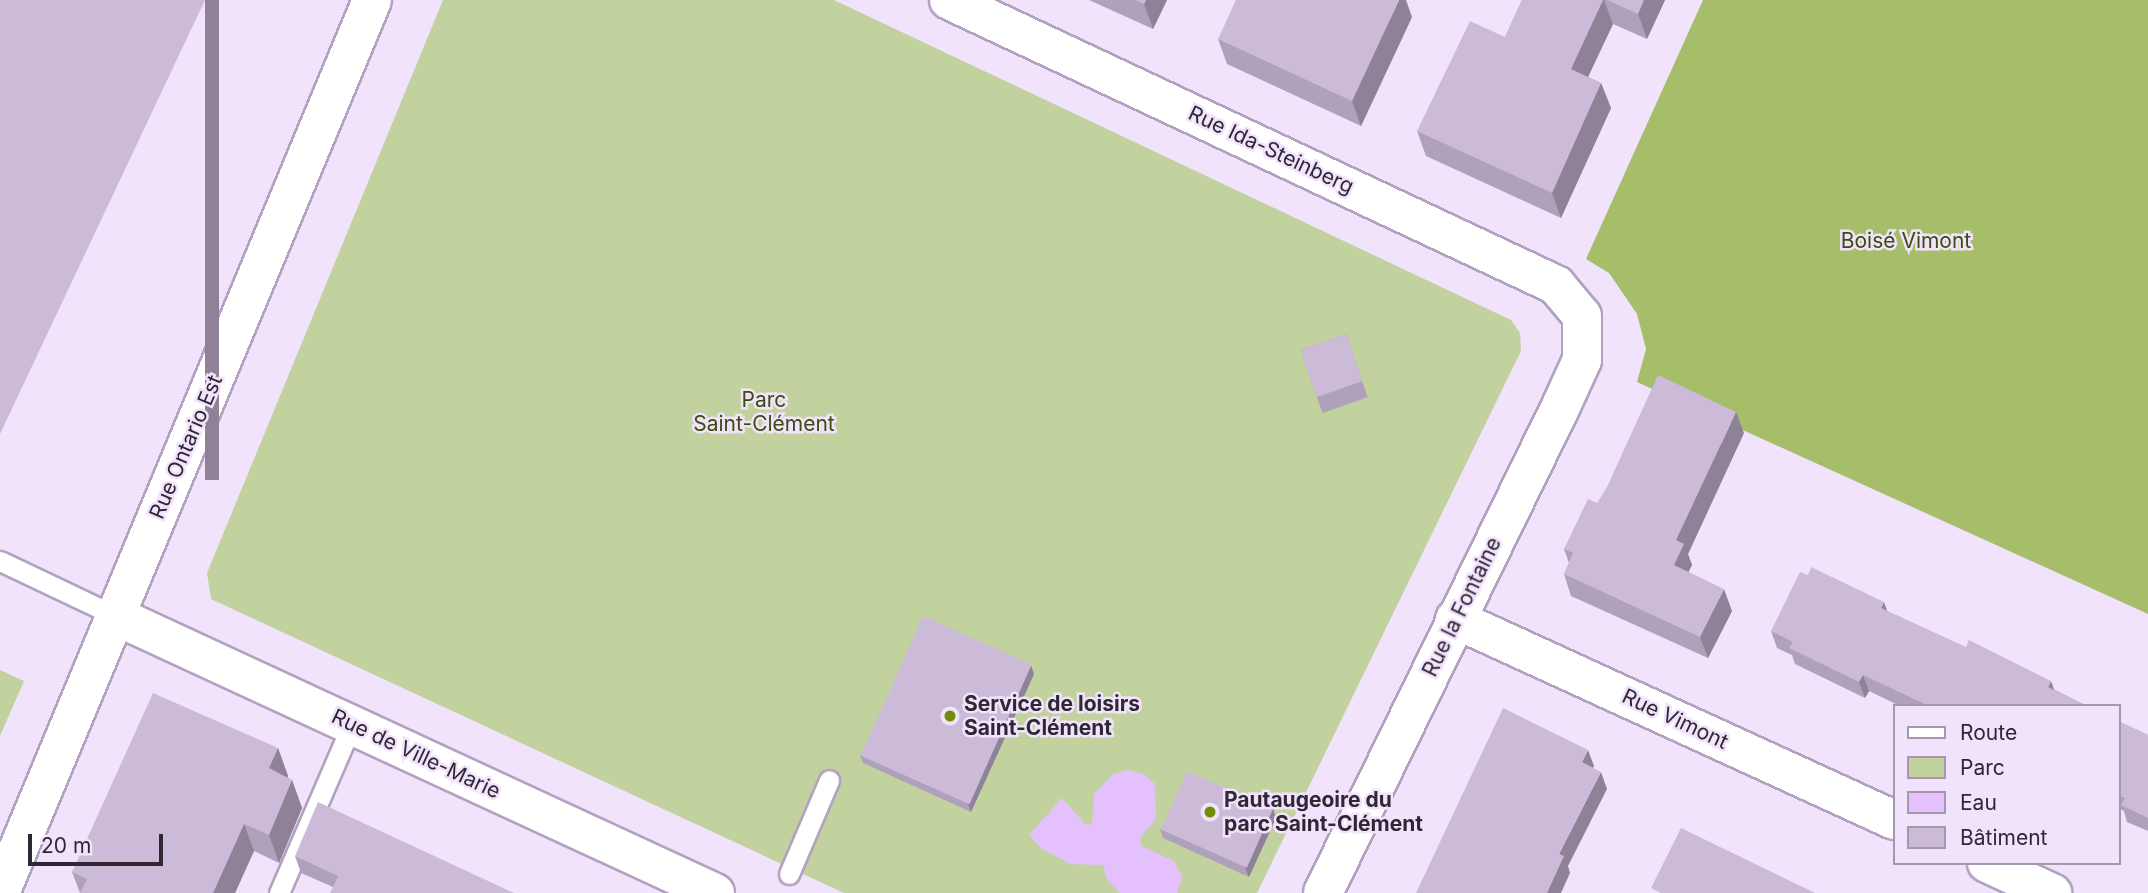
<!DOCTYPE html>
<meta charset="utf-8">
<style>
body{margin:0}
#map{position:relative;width:2148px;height:893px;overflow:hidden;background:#f2e3fd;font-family:Inter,sans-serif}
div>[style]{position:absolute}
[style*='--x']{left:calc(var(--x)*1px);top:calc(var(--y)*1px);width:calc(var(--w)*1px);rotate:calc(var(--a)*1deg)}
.green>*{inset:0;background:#c2d29f}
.forest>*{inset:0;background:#a6be69}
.water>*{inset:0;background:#e4c0fd}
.roads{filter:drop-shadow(2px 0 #b2a1bf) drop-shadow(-2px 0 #b2a1bf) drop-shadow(0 2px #b2a1bf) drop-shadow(0 -2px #b2a1bf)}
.service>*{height:19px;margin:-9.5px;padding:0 9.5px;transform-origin:9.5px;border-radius:9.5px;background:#fff}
.minor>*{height:38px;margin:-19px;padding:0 19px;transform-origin:19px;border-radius:19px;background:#fff}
.secondary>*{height:38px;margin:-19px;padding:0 19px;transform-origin:19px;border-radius:19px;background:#fff}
.wall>*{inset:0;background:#afa0bb;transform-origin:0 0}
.shaded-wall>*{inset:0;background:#8f8298;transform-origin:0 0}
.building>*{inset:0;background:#ccbad9;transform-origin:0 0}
.dots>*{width:19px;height:19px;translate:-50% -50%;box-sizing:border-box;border:4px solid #f2e3fd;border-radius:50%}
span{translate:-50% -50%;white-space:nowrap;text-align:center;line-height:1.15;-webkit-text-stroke:5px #f2e3fd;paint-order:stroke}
.street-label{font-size:21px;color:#2f2834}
.park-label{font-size:21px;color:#3d4b0c}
.poi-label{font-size:21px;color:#2f2834;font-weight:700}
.left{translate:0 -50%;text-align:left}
.legend{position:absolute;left:1893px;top:704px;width:228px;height:161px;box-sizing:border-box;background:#f2e3fd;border:2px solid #a498ad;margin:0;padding:9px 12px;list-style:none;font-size:21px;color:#2f2834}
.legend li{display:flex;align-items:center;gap:14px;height:35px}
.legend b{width:35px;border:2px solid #a498ad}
.scale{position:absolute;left:28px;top:834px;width:135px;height:32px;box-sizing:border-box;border:4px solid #2f2834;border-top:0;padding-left:9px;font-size:21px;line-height:24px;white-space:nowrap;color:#2f2834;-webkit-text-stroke:5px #f2e3fd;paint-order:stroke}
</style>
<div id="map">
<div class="green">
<i style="clip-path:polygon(443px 0,834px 0,1511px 320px,1520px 333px,1521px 351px,1257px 893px,844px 893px,211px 599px,207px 573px)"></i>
<i style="clip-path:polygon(0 670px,24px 681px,0 736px)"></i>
</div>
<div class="forest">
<i style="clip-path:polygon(1703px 0,2148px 0,2148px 614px,1637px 382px,1646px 349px,1637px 314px,1609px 273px,1586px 259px)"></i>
</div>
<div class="water">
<i style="clip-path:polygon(1128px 770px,1144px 774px,1155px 784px,1156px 819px,1140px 838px,1141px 846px,1174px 861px,1182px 877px,1177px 893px,1120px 893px,1107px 880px,1103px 865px,1070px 864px,1042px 849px,1029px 835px,1062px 798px,1085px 824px,1092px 825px,1094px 794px,1113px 774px)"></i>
</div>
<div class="roads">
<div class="service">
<i style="--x:0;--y:561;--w:128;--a:25.4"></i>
<i style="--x:789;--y:874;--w:102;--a:-66.9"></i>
<i style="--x:279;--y:893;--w:184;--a:-66.6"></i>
</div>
<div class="minor">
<i style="--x:949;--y:0;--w:671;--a:25.15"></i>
<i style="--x:1556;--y:285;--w:40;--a:50"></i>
<i style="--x:1582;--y:316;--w:44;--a:90"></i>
<i style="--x:1582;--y:360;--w:51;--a:114.5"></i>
<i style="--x:1561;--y:406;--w:542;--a:116.05"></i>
<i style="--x:116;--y:616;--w:660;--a:24.82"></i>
<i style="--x:1455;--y:619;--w:483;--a:24.6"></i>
<i style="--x:1987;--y:863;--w:72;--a:24.8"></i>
</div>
<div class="secondary">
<i style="--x:0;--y:893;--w:967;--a:-67.38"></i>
</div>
</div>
<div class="wall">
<i style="clip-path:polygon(1089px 0,1167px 0,1153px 29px)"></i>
<i style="clip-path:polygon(1522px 0,1665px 0,1647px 39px,1613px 24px,1588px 77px,1601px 83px,1611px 108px,1561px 218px,1426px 156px,1417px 131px,1505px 37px)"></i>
<i style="clip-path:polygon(1412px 17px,1361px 126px,1227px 64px,1218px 39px)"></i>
<i style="left:1346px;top:334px;width:67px;height:48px;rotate:71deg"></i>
<i style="clip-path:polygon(1744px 433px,1688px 554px,1692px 565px,1688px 572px,1732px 611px,1708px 658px,1571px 596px,1564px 574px,1569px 563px,1564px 549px,1597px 503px)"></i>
<i style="clip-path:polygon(1887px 611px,2055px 690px,2087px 706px,1900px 706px,1869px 691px,1865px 698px,1795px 664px,1792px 655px,1777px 648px,1771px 631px)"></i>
<i style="clip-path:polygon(1034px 674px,971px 812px,863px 763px,860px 755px)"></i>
<i style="clip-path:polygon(2118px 721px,2148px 735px,2148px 831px,2127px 822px,2124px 811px,2118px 808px)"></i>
<i style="clip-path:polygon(278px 748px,288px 776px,287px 777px,292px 780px,302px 808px,279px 863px,254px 851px,235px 893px,80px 893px,72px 872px)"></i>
<i style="clip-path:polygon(1273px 809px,1276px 818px,1249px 877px,1163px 838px,1160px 829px)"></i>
<i style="clip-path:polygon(295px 856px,514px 893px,333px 887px,301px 873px)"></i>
</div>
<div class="shaded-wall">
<i style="left:205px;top:0;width:14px;height:480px"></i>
<i style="clip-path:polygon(1146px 0,1167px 0,1153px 29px,1144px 4px)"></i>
<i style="clip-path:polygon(1399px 0,1406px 0,1412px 17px,1361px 126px,1352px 101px)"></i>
<i style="clip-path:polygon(1603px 0,1604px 0,1613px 24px,1580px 94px,1571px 69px)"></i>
<i style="clip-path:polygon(1644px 0,1665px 0,1647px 39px,1638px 14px)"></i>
<i style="clip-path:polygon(1601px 83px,1611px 108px,1561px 218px,1552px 193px)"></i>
<i style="clip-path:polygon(1736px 412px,1744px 433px,1688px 554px,1692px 565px,1681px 587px,1674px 565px,1676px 540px)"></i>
<i style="clip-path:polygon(1724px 589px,1732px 611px,1708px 658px,1700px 637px)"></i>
<i style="clip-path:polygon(1884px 602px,1890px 619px,1881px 608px)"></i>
<i style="clip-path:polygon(1031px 665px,1034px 674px,971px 812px,968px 804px)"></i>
<i style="clip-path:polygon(1863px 675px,1869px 691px,1865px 698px,1859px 682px)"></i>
<i style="clip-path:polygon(2051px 681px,2057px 698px,2048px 687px)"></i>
<i style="clip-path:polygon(278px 748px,288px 776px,279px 796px,269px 768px)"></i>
<i style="clip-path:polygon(1588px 750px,1594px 766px,1588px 779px,1582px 762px)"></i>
<i style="clip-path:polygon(1601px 772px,1607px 789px,1568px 866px,1570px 873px,1561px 893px,1547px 893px,1559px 854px)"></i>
<i style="clip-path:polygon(292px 780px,302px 808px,279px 863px,269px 835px)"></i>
<i style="clip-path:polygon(1273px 809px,1276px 818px,1249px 877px,1245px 868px)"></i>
<i style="clip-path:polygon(244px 824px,254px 851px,235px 893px,213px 893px)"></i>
</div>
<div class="building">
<i style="clip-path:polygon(0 0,205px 0,0 434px)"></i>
<i style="clip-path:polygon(1135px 0,1146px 0,1144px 4px)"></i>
<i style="clip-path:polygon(1236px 0,1399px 0,1352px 101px,1218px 39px)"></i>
<i style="clip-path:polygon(1522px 0,1603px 0,1571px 69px,1601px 83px,1552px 193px,1417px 131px,1470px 21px,1505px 37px)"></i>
<i style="clip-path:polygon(1607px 0,1644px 0,1638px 14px)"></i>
<i style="left:1346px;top:334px;width:50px;height:48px;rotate:71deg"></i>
<i style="clip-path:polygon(1658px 375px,1736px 412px,1676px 540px,1684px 544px,1674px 565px,1724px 589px,1700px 637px,1564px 574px,1573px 553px,1564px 549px,1588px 499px,1597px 503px,1607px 487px)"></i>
<i style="clip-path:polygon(1811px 567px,1884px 602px,1881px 608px,1966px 647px,1969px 640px,2051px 681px,2048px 687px,2087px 706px,1929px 706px,1863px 675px,1859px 682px,1789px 648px,1793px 642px,1771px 631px,1800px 572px,1808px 575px)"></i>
<i style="left:923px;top:616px;width:119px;height:153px;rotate:24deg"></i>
<i style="clip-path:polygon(153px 693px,278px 748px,269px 768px,292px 780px,269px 835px,244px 824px,213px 893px,80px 893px,87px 879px,72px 872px)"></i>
<i style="clip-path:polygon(1503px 708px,1588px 750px,1582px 762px,1601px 772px,1559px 854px,1564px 856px,1547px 893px,1416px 893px)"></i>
<i style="clip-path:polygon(2118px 721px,2148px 735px,2148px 818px,2121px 805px,2125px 798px,2118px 795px)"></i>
<i style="left:1187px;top:771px;width:94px;height:64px;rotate:24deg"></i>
<i style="clip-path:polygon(318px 802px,514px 893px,330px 893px,338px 876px,295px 856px)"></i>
<i style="clip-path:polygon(1681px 828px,1815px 893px,1661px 893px,1651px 888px)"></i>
</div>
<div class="dots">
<i style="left:950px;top:716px;background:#728c03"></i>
<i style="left:1210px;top:812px;background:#728c03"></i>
</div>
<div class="street-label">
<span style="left:1271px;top:150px;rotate:25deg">Rue Ida-Steinberg</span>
<span style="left:186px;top:447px;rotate:-67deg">Rue Ontario Est</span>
<span style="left:1462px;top:607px;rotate:-64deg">Rue la Fontaine</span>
<span style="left:1675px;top:719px;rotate:25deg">Rue Vimont</span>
<span style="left:416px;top:754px;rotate:25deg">Rue de Ville-Marie</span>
</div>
<div class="park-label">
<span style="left:1906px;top:241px">Boisé Vimont</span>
<span style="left:764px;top:412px">Parc<br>Saint-Clément</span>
</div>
<div class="poi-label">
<span class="left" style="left:964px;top:716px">Service de loisirs<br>Saint-Clément</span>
<span class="left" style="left:1224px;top:812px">Pautaugeoire du<br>parc Saint-Clément</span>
</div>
<ul class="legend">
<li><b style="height:9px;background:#fff"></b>Route</li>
<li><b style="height:19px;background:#c2d29f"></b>Parc</li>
<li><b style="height:19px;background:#e4c0fd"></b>Eau</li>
<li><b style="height:19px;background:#ccbad9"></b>Bâtiment</li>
</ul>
<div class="scale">20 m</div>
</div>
